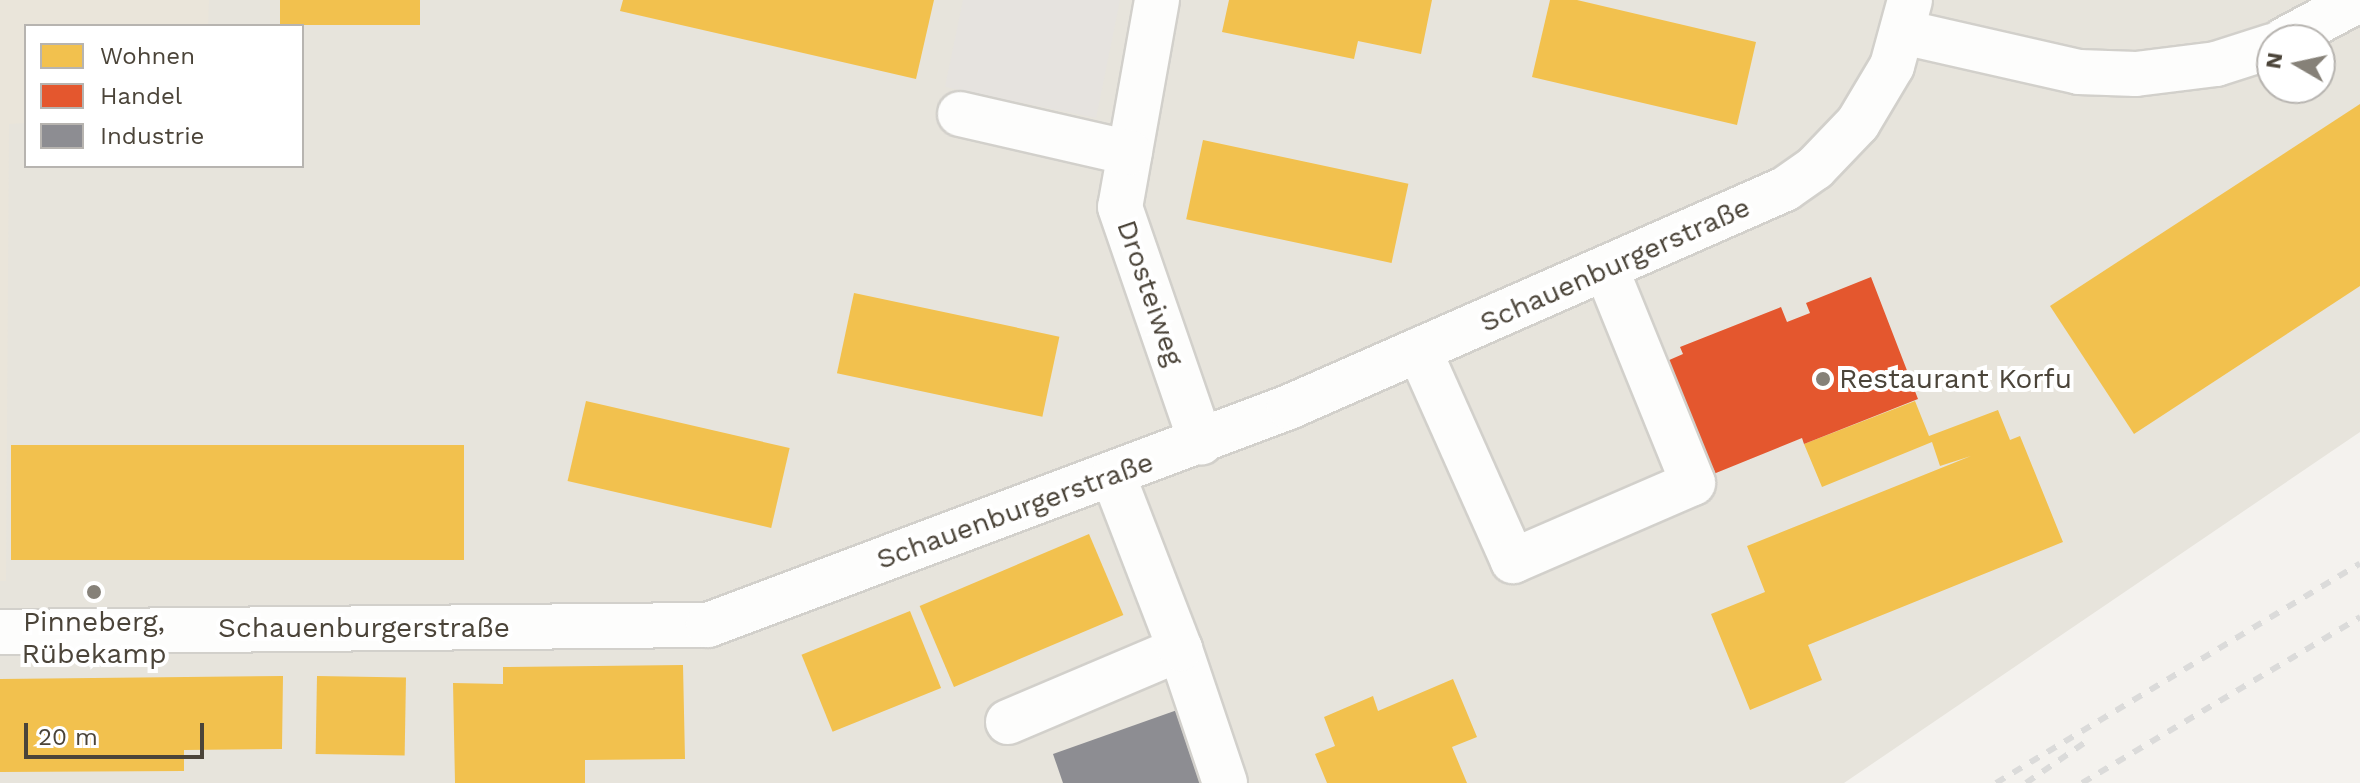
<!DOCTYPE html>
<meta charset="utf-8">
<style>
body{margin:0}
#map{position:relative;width:2360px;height:783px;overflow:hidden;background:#f4f2ee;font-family:"Work Sans",sans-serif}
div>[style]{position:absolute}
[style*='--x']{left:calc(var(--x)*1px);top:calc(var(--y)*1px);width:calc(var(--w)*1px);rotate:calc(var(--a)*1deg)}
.residential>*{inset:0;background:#e7e4dc}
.education>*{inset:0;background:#eae5da}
.parking>*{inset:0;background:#e6e3df}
.homes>*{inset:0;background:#f2c14e;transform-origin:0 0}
.shops>*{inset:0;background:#e4572e}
.industry>*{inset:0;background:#8d8d92}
.roads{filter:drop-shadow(2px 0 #d2d0cb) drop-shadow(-2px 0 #d2d0cb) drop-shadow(0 2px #d2d0cb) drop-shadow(0 -2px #d2d0cb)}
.minor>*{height:44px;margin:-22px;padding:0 22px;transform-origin:22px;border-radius:22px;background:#fdfdfc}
.rail>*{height:6px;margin-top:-3px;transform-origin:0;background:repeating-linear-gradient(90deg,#dbdbda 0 10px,transparent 0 20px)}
.dots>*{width:22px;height:22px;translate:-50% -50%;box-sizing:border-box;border:4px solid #fff;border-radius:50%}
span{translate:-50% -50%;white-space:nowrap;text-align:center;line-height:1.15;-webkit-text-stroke:8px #fff;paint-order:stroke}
.street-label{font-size:28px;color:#4b4439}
.poi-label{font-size:28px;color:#4b4439}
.left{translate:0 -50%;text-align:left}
.legend{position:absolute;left:24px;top:24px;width:280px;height:144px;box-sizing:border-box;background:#fff;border:2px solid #b7b4b0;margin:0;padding:10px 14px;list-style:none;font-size:24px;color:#4b4439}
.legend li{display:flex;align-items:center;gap:16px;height:40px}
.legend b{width:40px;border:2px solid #b7b4b0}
.north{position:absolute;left:2256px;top:24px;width:80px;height:80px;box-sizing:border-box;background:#fff;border:2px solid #b7b4b0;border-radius:50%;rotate:279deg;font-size:22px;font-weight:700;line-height:32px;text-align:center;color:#4b4439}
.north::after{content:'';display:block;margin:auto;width:28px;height:36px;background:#868178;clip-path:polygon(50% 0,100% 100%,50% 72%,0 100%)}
.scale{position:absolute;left:24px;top:723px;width:180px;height:36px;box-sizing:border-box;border:4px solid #4b4439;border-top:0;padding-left:10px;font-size:24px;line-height:28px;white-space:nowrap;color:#4b4439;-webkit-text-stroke:6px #fff;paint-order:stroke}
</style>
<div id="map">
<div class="residential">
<i style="clip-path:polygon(evenodd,0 0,2360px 0,2360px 432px,1844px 783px,0 783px,0 0,26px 26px,302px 26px,302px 166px,26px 166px,26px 26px,0 0,2272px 40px,2320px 40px,2320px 88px,2272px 88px,2272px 40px)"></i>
</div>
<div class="education">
<i style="clip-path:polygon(0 0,209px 0,208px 26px,26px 26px,26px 123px,9px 124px,6px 581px,0 581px)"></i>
</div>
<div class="parking">
<i style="clip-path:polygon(963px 0,1120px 0,1096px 118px,945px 87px)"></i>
</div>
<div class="homes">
<i style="left:280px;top:0;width:140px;height:25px"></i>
<i style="clip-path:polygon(623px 0,934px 0,916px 79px,620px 11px)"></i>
<i style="clip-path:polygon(1229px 0,1432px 0,1421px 54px,1358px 41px,1354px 59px,1222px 32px)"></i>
<i style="clip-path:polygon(1550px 0,1577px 0,1756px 42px,1737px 125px,1532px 77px)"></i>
<i style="clip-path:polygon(2360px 104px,2360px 286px,2134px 434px,2050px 306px)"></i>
<i style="left:1203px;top:140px;width:210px;height:81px;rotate:12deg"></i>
<i style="left:854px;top:293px;width:210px;height:82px;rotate:12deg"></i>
<i style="left:586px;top:401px;width:209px;height:82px;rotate:13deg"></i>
<i style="clip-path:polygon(1915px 401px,1929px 436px,1998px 410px,2010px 440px,2020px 436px,2063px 542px,1808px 645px,1822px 680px,1750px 710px,1711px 614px,1765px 592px,1747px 546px,1971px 456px,1940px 466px,1932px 442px,1822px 487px,1804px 444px)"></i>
<i style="left:464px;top:445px;width:115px;height:453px;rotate:90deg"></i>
<i style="left:1089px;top:534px;width:88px;height:184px;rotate:67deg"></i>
<i style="left:910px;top:611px;width:83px;height:117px;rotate:68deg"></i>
<i style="clip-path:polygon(683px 665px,685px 759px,585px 760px,585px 783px,455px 783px,453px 683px,503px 684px,503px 667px)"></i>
<i style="clip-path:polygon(283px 676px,282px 749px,184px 750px,184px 771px,0 772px,0 679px)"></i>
<i style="left:317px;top:676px;width:89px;height:78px;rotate:1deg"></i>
<i style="clip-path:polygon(1453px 679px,1477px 737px,1452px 747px,1467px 783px,1327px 783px,1315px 754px,1335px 746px,1324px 717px,1373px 696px,1378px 711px)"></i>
</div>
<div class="shops">
<i style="clip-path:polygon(1871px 277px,1918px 399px,1804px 444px,1802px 438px,1711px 475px,1667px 361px,1683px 354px,1680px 347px,1781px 307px,1787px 322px,1810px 313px,1806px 303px)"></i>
</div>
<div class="industry">
<i style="clip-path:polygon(1180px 709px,1206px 783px,1063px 783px,1053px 754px)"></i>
</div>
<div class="roads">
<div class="minor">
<i style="--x:1157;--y:0;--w:210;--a:100.1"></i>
<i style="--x:1120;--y:207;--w:249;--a:71"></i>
<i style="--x:1903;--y:32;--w:180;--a:12.8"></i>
<i style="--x:2079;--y:72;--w:57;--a:2"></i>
<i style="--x:2136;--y:74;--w:81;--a:-7.1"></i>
<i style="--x:2216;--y:64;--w:59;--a:-17.8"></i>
<i style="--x:2284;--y:40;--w:85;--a:-28.1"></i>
<i style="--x:960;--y:114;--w:174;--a:12.9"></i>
<i style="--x:1419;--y:350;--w:231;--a:66"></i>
<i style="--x:1513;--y:561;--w:196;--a:-23.4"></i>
<i style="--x:1693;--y:483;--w:231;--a:-112.1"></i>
<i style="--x:0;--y:632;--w:708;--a:-0.57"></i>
<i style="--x:708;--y:625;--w:621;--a:-20.57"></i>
<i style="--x:1289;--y:407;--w:542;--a:-23.73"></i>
<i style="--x:1785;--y:189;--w:37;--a:-35"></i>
<i style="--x:1815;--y:168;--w:62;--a:-46.3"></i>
<i style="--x:1858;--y:123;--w:66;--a:-59.2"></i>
<i style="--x:1892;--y:66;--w:68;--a:-74.7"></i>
<i style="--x:1180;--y:649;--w:141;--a:71.4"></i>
<i style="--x:1008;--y:722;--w:187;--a:-23"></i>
<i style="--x:1180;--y:649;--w:186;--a:-111.1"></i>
</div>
</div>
<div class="rail">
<i style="--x:1996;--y:783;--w:425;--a:-31.1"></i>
<i style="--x:2026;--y:783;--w:78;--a:-34.5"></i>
<i style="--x:2082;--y:783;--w:324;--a:-30.8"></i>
</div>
<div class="dots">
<i style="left:1823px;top:379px;background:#868178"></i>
<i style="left:94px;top:592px;background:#868178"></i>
</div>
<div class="street-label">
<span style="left:1615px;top:265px;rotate:-24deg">Schauenburgerstraße</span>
<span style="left:1150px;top:293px;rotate:71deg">Drosteiweg</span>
<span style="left:1015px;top:511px;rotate:-20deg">Schauenburgerstraße</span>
<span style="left:364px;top:628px">Schauenburgerstraße</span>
</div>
<div class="poi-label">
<span class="left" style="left:1839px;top:379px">Restaurant Korfu</span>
<span style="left:94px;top:638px">Pinneberg,<br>Rübekamp</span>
</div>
<ul class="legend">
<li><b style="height:22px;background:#f2c14e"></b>Wohnen</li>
<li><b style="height:22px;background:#e4572e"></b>Handel</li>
<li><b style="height:22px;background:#8d8d92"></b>Industrie</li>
</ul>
<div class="north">N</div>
<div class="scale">20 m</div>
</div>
